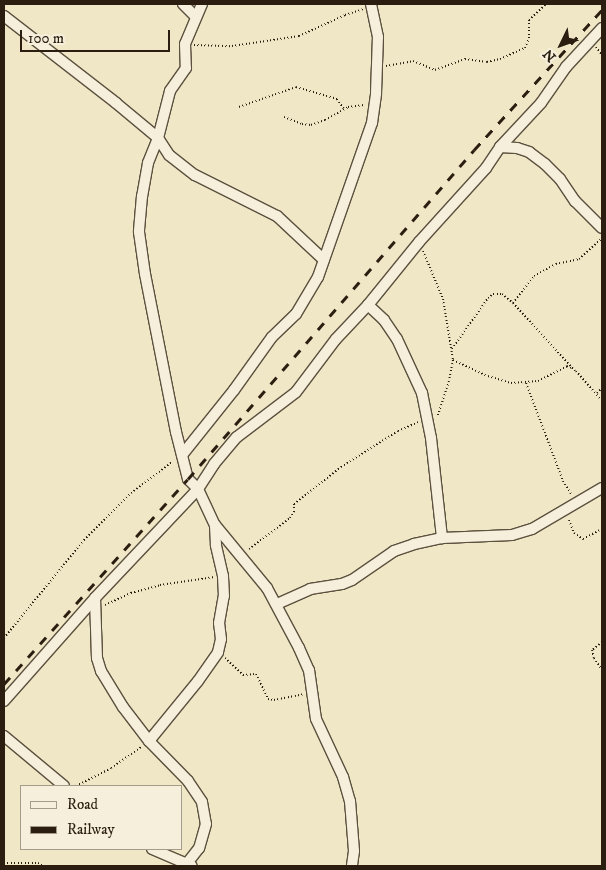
<!DOCTYPE html>
<style>
body{margin:0}
#map{position:relative;width:606px;height:870px;overflow:hidden;background:#f0e7c7;font-family:"IM FELL DW Pica",serif}
div>[style]{position:absolute}
[style*='--x']{left:calc(var(--x)*1px);top:calc(var(--y)*1px);width:calc(var(--w)*1px);rotate:calc(var(--a)*1deg)}
.path>*{height:2px;margin-top:-1px;transform-origin:0;background:repeating-linear-gradient(90deg,#2b1e11 0 1px,transparent 0 3.5px)}
.roads{filter:drop-shadow(1px 0 #5c503e) drop-shadow(-1px 0 #5c503e) drop-shadow(0 1px #5c503e) drop-shadow(0 -1px #5c503e)}
.street>*{height:10px;margin:-5px;padding:0 5px;transform-origin:5px;border-radius:5px;background:#f5efdb}
.rail>*{height:3px;margin-top:-1.5px;transform-origin:0;background:repeating-linear-gradient(90deg,#2b1e11 0 9px,transparent 0 18px)}
span{translate:-50% -50%;white-space:nowrap;text-align:center;line-height:1.15;-webkit-text-stroke:5px #f5efdb;paint-order:stroke}
.frame{position:absolute;inset:0;border:5px solid #2b1e11;pointer-events:none}
.legend{position:absolute;left:20px;top:785px;width:162px;height:65px;box-sizing:border-box;background:#f5efdb;border:1px solid #a49b8a;margin:0;padding:6px 9px;list-style:none;font-size:15px;color:#2b1e11}
.legend li{display:flex;align-items:center;gap:10px;height:25px}
.legend b{width:25px;border:1px solid #a49b8a}
.north{position:absolute;left:536px;top:20px;width:50px;height:50px;-webkit-text-stroke:4px #f5efdb;paint-order:stroke;rotate:228deg;font-size:14px;font-weight:700;line-height:20px;text-align:center;color:#2b1e11}
.north::after{content:'';display:block;margin:auto;width:18px;height:22px;background:#2b1e11;clip-path:polygon(50% 0,100% 100%,50% 72%,0 100%)}
.scale{position:absolute;left:20px;top:30px;width:150px;height:22px;box-sizing:border-box;border:2px solid #2b1e11;border-top:0;padding-left:6px;font-size:15px;line-height:18px;white-space:nowrap;color:#2b1e11;-webkit-text-stroke:4px #f5efdb;paint-order:stroke}
</style>
<div id="map">
<div class="path">
<i style="--x:194;--y:45;--w:38;--a:2"></i>
<i style="--x:232;--y:46;--w:68;--a:-8.5"></i>
<i style="--x:299;--y:36;--w:51;--a:-24.5"></i>
<i style="--x:345;--y:15;--w:19;--a:-18"></i>
<i style="--x:596;--y:47;--w:10;--a:53"></i>
<i style="--x:386;--y:66;--w:27;--a:-10"></i>
<i style="--x:413;--y:61;--w:24;--a:22"></i>
<i style="--x:435;--y:70;--w:32;--a:-20"></i>
<i style="--x:465;--y:59;--w:22;--a:8"></i>
<i style="--x:487;--y:62;--w:13;--a:-13"></i>
<i style="--x:500;--y:59;--w:27;--a:-24"></i>
<i style="--x:525;--y:48;--w:11;--a:-68"></i>
<i style="--x:529;--y:38;--w:18;--a:-90"></i>
<i style="--x:529;--y:20;--w:23;--a:-43"></i>
<i style="--x:239;--y:107;--w:60;--a:-19.3"></i>
<i style="--x:296;--y:87;--w:43;--a:16.3"></i>
<i style="--x:337;--y:99;--w:12;--a:55"></i>
<i style="--x:284;--y:117;--w:19;--a:21"></i>
<i style="--x:302;--y:124;--w:9;--a:6"></i>
<i style="--x:311;--y:125;--w:15;--a:-20"></i>
<i style="--x:325;--y:120;--w:26;--a:-29"></i>
<i style="--x:348;--y:107;--w:16;--a:-7"></i>
<i style="--x:423;--y:251;--w:52;--a:67.4"></i>
<i style="--x:443;--y:299;--w:62;--a:80.7"></i>
<i style="--x:453;--y:360;--w:21;--a:101"></i>
<i style="--x:449;--y:381;--w:38;--a:108"></i>
<i style="--x:513;--y:303;--w:34;--a:-52"></i>
<i style="--x:534;--y:276;--w:25;--a:-29"></i>
<i style="--x:556;--y:264;--w:24;--a:-12"></i>
<i style="--x:579;--y:259;--w:31;--a:-42"></i>
<i style="--x:452;--y:349;--w:62;--a:-54.8"></i>
<i style="--x:488;--y:298;--w:6;--a:-39"></i>
<i style="--x:493;--y:294;--w:9;--a:0"></i>
<i style="--x:502;--y:294;--w:14;--a:39"></i>
<i style="--x:513;--y:303;--w:92;--a:47.6"></i>
<i style="--x:453;--y:360;--w:38;--a:25"></i>
<i style="--x:488;--y:376;--w:24;--a:17"></i>
<i style="--x:511;--y:383;--w:27;--a:-4"></i>
<i style="--x:538;--y:381;--w:33;--a:-27"></i>
<i style="--x:567;--y:366;--w:5;--a:22"></i>
<i style="--x:576;--y:371;--w:40;--a:49"></i>
<i style="--x:526;--y:383;--w:105;--a:69.3"></i>
<i style="--x:563;--y:481;--w:15;--a:58"></i>
<i style="--x:597;--y:393;--w:7;--a:-45"></i>
<i style="--x:569;--y:520;--w:14;--a:69"></i>
<i style="--x:574;--y:533;--w:11;--a:34"></i>
<i style="--x:583;--y:539;--w:21;--a:-28"></i>
<i style="--x:249;--y:549;--w:51;--a:-37.1"></i>
<i style="--x:290;--y:518;--w:7;--a:-56"></i>
<i style="--x:294;--y:512;--w:8;--a:-90"></i>
<i style="--x:294;--y:504;--w:60;--a:-38.2"></i>
<i style="--x:341;--y:467;--w:67;--a:-32.3"></i>
<i style="--x:398;--y:431;--w:22;--a:-24"></i>
<i style="--x:105;--y:605;--w:29;--a:-25"></i>
<i style="--x:131;--y:593;--w:30;--a:-15"></i>
<i style="--x:160;--y:585;--w:55;--a:-8.4"></i>
<i style="--x:4;--y:638;--w:127;--a:-50.8"></i>
<i style="--x:84;--y:540;--w:66;--a:-45"></i>
<i style="--x:131;--y:493;--w:51;--a:-37.1"></i>
<i style="--x:602;--y:642;--w:13;--a:141"></i>
<i style="--x:592;--y:650;--w:8;--a:76"></i>
<i style="--x:594;--y:658;--w:14;--a:56"></i>
<i style="--x:225;--y:658;--w:25;--a:43"></i>
<i style="--x:243;--y:675;--w:13;--a:-4"></i>
<i style="--x:256;--y:674;--w:28;--a:64"></i>
<i style="--x:268;--y:699;--w:6;--a:9"></i>
<i style="--x:274;--y:700;--w:31;--a:-11"></i>
<i style="--x:76;--y:786;--w:39;--a:-27"></i>
<i style="--x:111;--y:768;--w:38;--a:-35"></i>
<i style="--x:4;--y:863;--w:34;--a:0"></i>
<i style="--x:38;--y:863;--w:7;--a:27"></i>
</div>
<div class="roads">
<div class="street">
<i style="--x:183;--y:4;--w:18;--a:45"></i>
<i style="--x:202;--y:4;--w:43;--a:113"></i>
<i style="--x:185;--y:44;--w:24;--a:88"></i>
<i style="--x:186;--y:68;--w:28;--a:125"></i>
<i style="--x:170;--y:91;--w:49;--a:104.3"></i>
<i style="--x:158;--y:138;--w:27;--a:112"></i>
<i style="--x:148;--y:163;--w:34;--a:100"></i>
<i style="--x:142;--y:196;--w:36;--a:95"></i>
<i style="--x:139;--y:232;--w:42;--a:81.9"></i>
<i style="--x:145;--y:274;--w:161;--a:78.9"></i>
<i style="--x:176;--y:432;--w:49;--a:75.7"></i>
<i style="--x:188;--y:479;--w:14;--a:45"></i>
<i style="--x:198;--y:489;--w:40;--a:65"></i>
<i style="--x:215;--y:525;--w:82;--a:50.5"></i>
<i style="--x:267;--y:588;--w:68;--a:61.9"></i>
<i style="--x:299;--y:648;--w:24;--a:66"></i>
<i style="--x:309;--y:670;--w:49;--a:81.9"></i>
<i style="--x:316;--y:719;--w:64;--a:65"></i>
<i style="--x:343;--y:777;--w:25;--a:74"></i>
<i style="--x:350;--y:801;--w:50;--a:85.4"></i>
<i style="--x:354;--y:851;--w:15;--a:98"></i>
<i style="--x:4;--y:16;--w:142;--a:37.8"></i>
<i style="--x:116;--y:103;--w:55;--a:39.8"></i>
<i style="--x:158;--y:138;--w:20;--a:57"></i>
<i style="--x:169;--y:155;--w:33;--a:38"></i>
<i style="--x:195;--y:175;--w:92;--a:26.6"></i>
<i style="--x:277;--y:216;--w:64;--a:43.1"></i>
<i style="--x:500;--y:147;--w:17;--a:3"></i>
<i style="--x:517;--y:148;--w:13;--a:18"></i>
<i style="--x:529;--y:152;--w:20;--a:37"></i>
<i style="--x:545;--y:164;--w:21;--a:45"></i>
<i style="--x:560;--y:179;--w:27;--a:56"></i>
<i style="--x:575;--y:201;--w:38;--a:45"></i>
<i style="--x:368;--y:305;--w:22;--a:43"></i>
<i style="--x:384;--y:320;--w:23;--a:56"></i>
<i style="--x:397;--y:339;--w:60;--a:65.2"></i>
<i style="--x:422;--y:393;--w:46;--a:78.7"></i>
<i style="--x:431;--y:438;--w:101;--a:83.7"></i>
<i style="--x:182;--y:455;--w:83;--a:-51.3"></i>
<i style="--x:234;--y:390;--w:65;--a:-54.4"></i>
<i style="--x:272;--y:337;--w:33;--a:-44"></i>
<i style="--x:296;--y:314;--w:43;--a:-59.3"></i>
<i style="--x:318;--y:277;--w:163;--a:-70.7"></i>
<i style="--x:372;--y:123;--w:30;--a:-82"></i>
<i style="--x:376;--y:93;--w:56;--a:-88"></i>
<i style="--x:378;--y:37;--w:34;--a:-102"></i>
<i style="--x:95;--y:598;--w:60;--a:88.1"></i>
<i style="--x:97;--y:658;--w:14;--a:73"></i>
<i style="--x:101;--y:671;--w:42;--a:58.6"></i>
<i style="--x:123;--y:707;--w:43;--a:52.6"></i>
<i style="--x:149;--y:741;--w:56;--a:45.7"></i>
<i style="--x:188;--y:781;--w:25;--a:56"></i>
<i style="--x:202;--y:802;--w:22;--a:80"></i>
<i style="--x:206;--y:824;--w:25;--a:106"></i>
<i style="--x:199;--y:848;--w:23;--a:128"></i>
<i style="--x:277;--y:604;--w:36;--a:-24"></i>
<i style="--x:310;--y:589;--w:32;--a:-9"></i>
<i style="--x:342;--y:584;--w:11;--a:-22"></i>
<i style="--x:352;--y:580;--w:51;--a:-34.6"></i>
<i style="--x:394;--y:551;--w:21;--a:-19"></i>
<i style="--x:414;--y:544;--w:29;--a:-12"></i>
<i style="--x:442;--y:538;--w:70;--a:-2.5"></i>
<i style="--x:512;--y:535;--w:21;--a:-17"></i>
<i style="--x:532;--y:529;--w:81;--a:-30.4"></i>
<i style="--x:4;--y:701;--w:137;--a:-48.5"></i>
<i style="--x:95;--y:598;--w:150;--a:-46.6"></i>
<i style="--x:198;--y:489;--w:30;--a:-57"></i>
<i style="--x:214;--y:464;--w:35;--a:-50"></i>
<i style="--x:237;--y:437;--w:74;--a:-37.3"></i>
<i style="--x:296;--y:392;--w:66;--a:-53"></i>
<i style="--x:336;--y:339;--w:47;--a:-46.7"></i>
<i style="--x:368;--y:305;--w:81;--a:-51"></i>
<i style="--x:419;--y:242;--w:100;--a:-47.8"></i>
<i style="--x:486;--y:168;--w:25;--a:-56"></i>
<i style="--x:500;--y:147;--w:60;--a:-47"></i>
<i style="--x:541;--y:103;--w:44;--a:-55.2"></i>
<i style="--x:566;--y:67;--w:53;--a:-47.3"></i>
<i style="--x:4;--y:736;--w:78;--a:39.8"></i>
<i style="--x:149;--y:741;--w:77;--a:-50.8"></i>
<i style="--x:198;--y:681;--w:35;--a:-55"></i>
<i style="--x:218;--y:652;--w:13;--a:-77"></i>
<i style="--x:221;--y:639;--w:16;--a:-97"></i>
<i style="--x:219;--y:623;--w:27;--a:-80"></i>
<i style="--x:224;--y:596;--w:20;--a:-93"></i>
<i style="--x:223;--y:576;--w:32;--a:-103"></i>
<i style="--x:216;--y:545;--w:20;--a:-93"></i>
<i style="--x:152;--y:849;--w:43;--a:23"></i>
</div>
</div>
<div class="rail">
<i style="--x:4;--y:684;--w:275;--a:-48.1"></i>
<i style="--x:188;--y:479;--w:436;--a:-49"></i>
<i style="--x:474;--y:150;--w:190;--a:-47.6"></i>
</div>
<div class="frame"></div>
<ul class="legend">
<li><b style="height:6px;background:#f5efdb"></b>Road</li>
<li><b style="height:6px;background:#2b1e11"></b>Railway</li>
</ul>
<div class="north">N</div>
<div class="scale">100 m</div>
</div>
